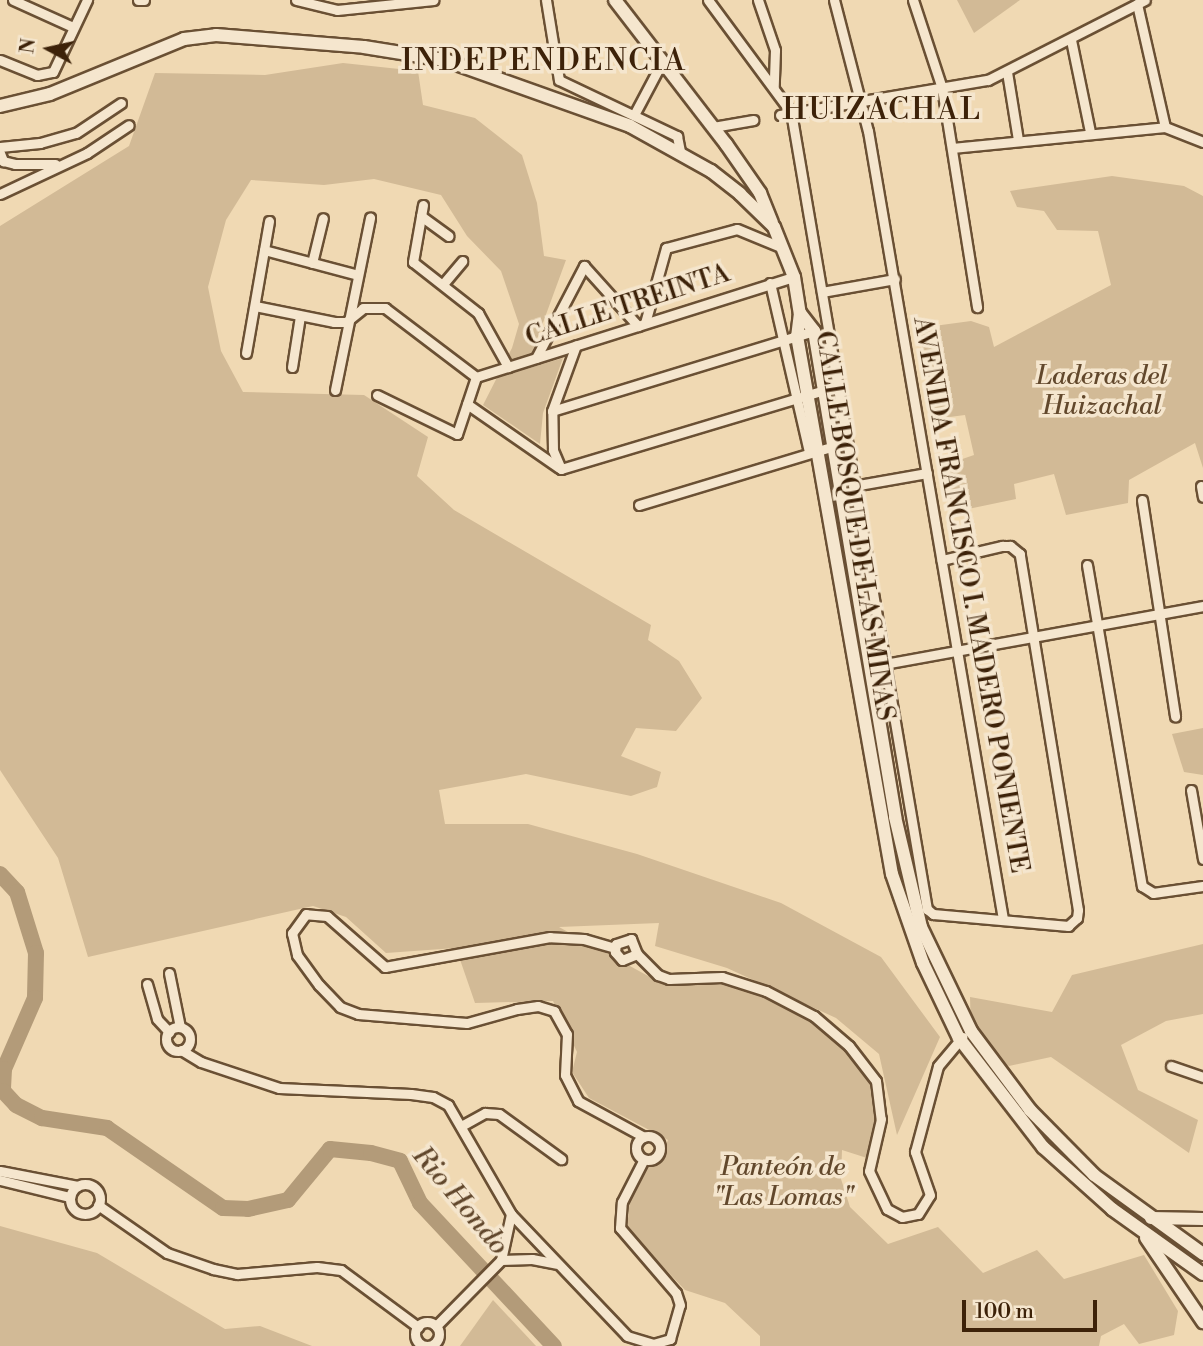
<!DOCTYPE html>
<meta charset="utf-8">
<style>
body{margin:0}
#map{position:relative;width:1203px;height:1346px;overflow:hidden;background:#f0d9b3;font-family:"Libre Bodoni",serif}
div>[style]{position:absolute}
[style*='--x']{left:calc(var(--x)*1px);top:calc(var(--y)*1px);width:calc(var(--w)*1px);rotate:calc(var(--a)*1deg)}
.green>*{inset:0;background:#d2ba96}
.river>*{height:16px;margin:-8px;padding:0 8px;transform-origin:8px;border-radius:8px;background:#b39b79}
.roads{filter:drop-shadow(2px 0 #6a5034) drop-shadow(-2px 0 #6a5034) drop-shadow(0 2px #6a5034) drop-shadow(0 -2px #6a5034)}
.street>*{height:9px;margin:-4.5px;padding:0 4.5px;transform-origin:4.5px;border-radius:4.5px;background:#f5e6ce}
.street>.ring{margin:-4.5px;padding:0;box-sizing:content-box;background:none;border:9px solid #f5e6ce;border-radius:50%}
.secondary>*{height:12px;margin:-6px;padding:0 6px;transform-origin:6px;border-radius:6px;background:#f5e6ce}
span{translate:-50% -50%;white-space:nowrap;text-align:center;line-height:1.15;-webkit-text-stroke:7px #f5e6ce;paint-order:stroke}
.street-label{font-size:26px;color:#3d2209}
.park-label{font-size:26px;color:#62482c;font-style:italic}
.water-label{font-size:28px;color:#60462b;font-style:italic}
.quarter-label{font-size:30px;color:#3d2209;letter-spacing:2px}
.north{position:absolute;left:14px;top:14px;width:70px;height:70px;-webkit-text-stroke:5px #f5e6ce;paint-order:stroke;rotate:278deg;font-size:19px;font-weight:700;line-height:28px;text-align:center;color:#3d2209}
.north::after{content:'';display:block;margin:auto;width:24px;height:32px;background:#3d2209;clip-path:polygon(50% 0,100% 100%,50% 72%,0 100%)}
.scale{position:absolute;left:962px;top:1300px;width:135px;height:32px;box-sizing:border-box;border:4px solid #3d2209;border-top:0;padding-left:9px;font-size:21px;line-height:24px;white-space:nowrap;color:#3d2209;-webkit-text-stroke:5px #f5e6ce;paint-order:stroke}
</style>
<div id="map">
<div class="green">
<i style="clip-path:polygon(957px 0,1020px 0,974px 33px)"></i>
<i style="clip-path:polygon(343px 63px,418px 71px,423px 105px,475px 118px,522px 155px,537px 203px,544px 256px,566px 260px,526px 369px,563px 358px,543px 413px,540px 444px,483px 405px,512px 348px,519px 324px,501px 271px,467px 236px,441px 195px,374px 179px,324px 185px,251px 180px,226px 220px,208px 287px,221px 351px,243px 392px,364px 395px,428px 437px,417px 476px,454px 510px,651px 625px,648px 640px,679px 661px,702px 698px,676px 731px,636px 728px,621px 756px,661px 772px,657px 787px,631px 796px,526px 774px,439px 790px,445px 824px,528px 824px,637px 854px,781px 903px,881px 957px,940px 1037px,897px 1135px,879px 1054px,836px 1018px,727px 968px,655px 946px,659px 923px,559px 927px,659px 982px,680px 985px,722px 980px,767px 996px,813px 1019px,846px 1049px,872px 1082px,878px 1121px,867px 1158px,842px 1150px,841px 1179px,850px 1207px,888px 1244px,938px 1227px,983px 1273px,1037px 1250px,1064px 1279px,1144px 1255px,1178px 1311px,1174px 1335px,1139px 1344px,1124px 1324px,1101px 1336px,1099px 1346px,760px 1346px,760px 1336px,725px 1303px,685px 1290px,627px 1229px,630px 1198px,645px 1166px,659px 1162px,668px 1140px,589px 1098px,572px 1072px,577px 1052px,553px 1001px,475px 1003px,456px 948px,386px 953px,346px 917px,313px 906px,88px 957px,58px 858px,0 770px,0 226px,129px 146px,155px 73px,265px 75px)"></i>
<i style="clip-path:polygon(1112px 176px,1184px 186px,1203px 196px,1203px 468px,1195px 443px,1129px 480px,1128px 503px,1066px 515px,1054px 474px,1014px 484px,1016px 499px,949px 513px,942px 466px,974px 455px,965px 415px,934px 419px,919px 328px,971px 321px,989px 327px,994px 347px,1111px 285px,1098px 231px,1057px 230px,1044px 211px,1017px 207px,1010px 191px)"></i>
<i style="clip-path:polygon(1203px 728px,1203px 775px,1184px 772px,1172px 734px)"></i>
<i style="clip-path:polygon(1203px 944px,1203px 1014px,1166px 1021px,1121px 1045px,1138px 1090px,1198px 1120px,1189px 1153px,1051px 1057px,1009px 1066px,982px 1048px,971px 1031px,970px 997px,1052px 1012px,1072px 975px)"></i>
<i style="clip-path:polygon(0 1226px,97px 1253px,225px 1329px,260px 1326px,312px 1346px,0 1346px)"></i>
<i style="clip-path:polygon(493px 1300px,536px 1346px,460px 1346px)"></i>
</div>
<div class="river">
<i style="--x:0;--y:874;--w:25;--a:47"></i>
<i style="--x:17;--y:892;--w:64;--a:72.7"></i>
<i style="--x:36;--y:953;--w:45;--a:91.3"></i>
<i style="--x:35;--y:998;--w:77;--a:113.6"></i>
<i style="--x:4;--y:1069;--w:22;--a:93"></i>
<i style="--x:3;--y:1091;--w:19;--a:47"></i>
<i style="--x:16;--y:1105;--w:29;--a:27"></i>
<i style="--x:42;--y:1118;--w:66;--a:8.7"></i>
<i style="--x:107;--y:1128;--w:141;--a:34.6"></i>
<i style="--x:223;--y:1208;--w:25;--a:2"></i>
<i style="--x:248;--y:1209;--w:41;--a:-12.7"></i>
<i style="--x:288;--y:1200;--w:66;--a:-50.5"></i>
<i style="--x:330;--y:1149;--w:41;--a:5.6"></i>
<i style="--x:371;--y:1153;--w:30;--a:15"></i>
<i style="--x:400;--y:1161;--w:47;--a:64.5"></i>
<i style="--x:420;--y:1203;--w:196;--a:46.9"></i>
</div>
<div class="roads">
<div class="street">
<i style="--x:13;--y:0;--w:66;--a:24.2"></i>
<i style="--x:138;--y:0;--w:6;--a:0"></i>
<i style="--x:296;--y:0;--w:42;--a:13.7"></i>
<i style="--x:337;--y:10;--w:97;--a:-5.9"></i>
<i style="--x:546;--y:0;--w:81;--a:80.8"></i>
<i style="--x:559;--y:80;--w:131;--a:25.4"></i>
<i style="--x:677;--y:136;--w:16;--a:79"></i>
<i style="--x:708;--y:0;--w:139;--a:53.5"></i>
<i style="--x:791;--y:112;--w:809;--a:80.32"></i>
<i style="--x:927;--y:909;--w:8;--a:40"></i>
<i style="--x:933;--y:914;--w:136;--a:5.1"></i>
<i style="--x:1068;--y:926;--w:12;--a:-42"></i>
<i style="--x:1077;--y:918;--w:8;--a:-83"></i>
<i style="--x:1078;--y:910;--w:361;--a:-99.3"></i>
<i style="--x:1020;--y:554;--w:13;--a:-141"></i>
<i style="--x:1010;--y:546;--w:8;--a:180"></i>
<i style="--x:1002;--y:546;--w:62;--a:166.9"></i>
<i style="--x:758;--y:0;--w:53;--a:71.2"></i>
<i style="--x:775;--y:50;--w:37;--a:92"></i>
<i style="--x:834;--y:0;--w:135;--a:75.5"></i>
<i style="--x:868;--y:131;--w:799;--a:80.28"></i>
<i style="--x:913;--y:0;--w:93;--a:71.8"></i>
<i style="--x:942;--y:88;--w:222;--a:80.9"></i>
<i style="--x:1137;--y:4;--w:126;--a:77.2"></i>
<i style="--x:1071;--y:40;--w:94;--a:78.3"></i>
<i style="--x:0;--y:60;--w:40;--a:22"></i>
<i style="--x:37;--y:75;--w:16;--a:-11"></i>
<i style="--x:53;--y:72;--w:80;--a:-64.7"></i>
<i style="--x:1007;--y:72;--w:69;--a:80.8"></i>
<i style="--x:635;--y:113;--w:58;--a:-62.1"></i>
<i style="--x:780;--y:115;--w:211;--a:-9.6"></i>
<i style="--x:988;--y:80;--w:176;--a:-27"></i>
<i style="--x:713;--y:127;--w:41;--a:-9.9"></i>
<i style="--x:0;--y:147;--w:40;--a:-5.7"></i>
<i style="--x:40;--y:143;--w:37;--a:-16"></i>
<i style="--x:76;--y:133;--w:54;--a:-33.7"></i>
<i style="--x:952;--y:148;--w:214;--a:-5.6"></i>
<i style="--x:1165;--y:127;--w:41;--a:21.5"></i>
<i style="--x:0;--y:153;--w:9;--a:69"></i>
<i style="--x:3;--y:161;--w:12;--a:14"></i>
<i style="--x:15;--y:164;--w:40;--a:0"></i>
<i style="--x:0;--y:194;--w:96;--a:-25.2"></i>
<i style="--x:87;--y:153;--w:50;--a:-33.7"></i>
<i style="--x:423;--y:205;--w:58;--a:100"></i>
<i style="--x:413;--y:262;--w:83;--a:38.1"></i>
<i style="--x:478;--y:313;--w:62;--a:60.9"></i>
<i style="--x:421;--y:216;--w:34;--a:36"></i>
<i style="--x:264;--y:250;--w:97;--a:14.9"></i>
<i style="--x:312;--y:263;--w:46;--a:-76.3"></i>
<i style="--x:770;--y:283;--w:173;--a:77"></i>
<i style="--x:443;--y:284;--w:30;--a:-50"></i>
<i style="--x:822;--y:292;--w:74;--a:-10.1"></i>
<i style="--x:255;--y:306;--w:81;--a:11.4"></i>
<i style="--x:334;--y:322;--w:12;--a:0"></i>
<i style="--x:346;--y:322;--w:22;--a:-39"></i>
<i style="--x:363;--y:308;--w:22;--a:0"></i>
<i style="--x:385;--y:308;--w:114;--a:37.2"></i>
<i style="--x:645;--y:323;--w:78;--a:-74.4"></i>
<i style="--x:666;--y:248;--w:73;--a:-15"></i>
<i style="--x:737;--y:229;--w:50;--a:22.4"></i>
<i style="--x:246;--y:353;--w:134;--a:-80.1"></i>
<i style="--x:536;--y:358;--w:104;--a:-62.4"></i>
<i style="--x:584;--y:266;--w:81;--a:48"></i>
<i style="--x:292;--y:367;--w:52;--a:-81.1"></i>
<i style="--x:476;--y:377;--w:333;--a:-17.5"></i>
<i style="--x:335;--y:390;--w:176;--a:-78.5"></i>
<i style="--x:377;--y:395;--w:89;--a:26"></i>
<i style="--x:457;--y:434;--w:60;--a:-71.6"></i>
<i style="--x:467;--y:404;--w:112;--a:34.8"></i>
<i style="--x:552;--y:411;--w:274;--a:-17"></i>
<i style="--x:561;--y:469;--w:275;--a:-16.7"></i>
<i style="--x:561;--y:469;--w:21;--a:-113"></i>
<i style="--x:553;--y:450;--w:39;--a:-91"></i>
<i style="--x:552;--y:411;--w:70;--a:-70"></i>
<i style="--x:853;--y:486;--w:75;--a:-10"></i>
<i style="--x:1201;--y:486;--w:11;--a:80"></i>
<i style="--x:1142;--y:500;--w:219;--a:81.3"></i>
<i style="--x:639;--y:505;--w:204;--a:-16.8"></i>
<i style="--x:1087;--y:565;--w:326;--a:80.3"></i>
<i style="--x:1142;--y:886;--w:13;--a:32"></i>
<i style="--x:1153;--y:893;--w:50;--a:-8"></i>
<i style="--x:884;--y:664;--w:324;--a:-10.3"></i>
<i style="--x:1191;--y:790;--w:70;--a:80.1"></i>
<i style="--x:615;--y:948;--w:32;--a:-164"></i>
<i style="--x:584;--y:939;--w:34;--a:-177"></i>
<i style="--x:550;--y:937;--w:168;--a:169.7"></i>
<i style="--x:385;--y:967;--w:77;--a:-138.7"></i>
<i style="--x:327;--y:916;--w:21;--a:-175"></i>
<i style="--x:306;--y:914;--w:24;--a:126"></i>
<i style="--x:292;--y:933;--w:23;--a:77"></i>
<i style="--x:297;--y:955;--w:37;--a:54"></i>
<i style="--x:319;--y:985;--w:30;--a:46"></i>
<i style="--x:340;--y:1007;--w:19;--a:21"></i>
<i style="--x:358;--y:1014;--w:109;--a:4.7"></i>
<i style="--x:467;--y:1023;--w:52;--a:-15.6"></i>
<i style="--x:517;--y:1009;--w:21;--a:-8"></i>
<i style="--x:538;--y:1006;--w:17;--a:17"></i>
<i style="--x:554;--y:1011;--w:26;--a:61"></i>
<i style="--x:567;--y:1034;--w:41;--a:92.8"></i>
<i style="--x:565;--y:1075;--w:29;--a:63"></i>
<i style="--x:578;--y:1101;--w:75;--a:28.6"></i>
<i style="--x:637;--y:954;--w:16;--a:158"></i>
<i style="--x:622;--y:960;--w:11;--a:-131"></i>
<i style="--x:615;--y:952;--w:8;--a:-83"></i>
<i style="--x:616;--y:944;--w:16;--a:-18"></i>
<i style="--x:631;--y:939;--w:16;--a:68"></i>
<i style="--x:637;--y:954;--w:30;--a:45"></i>
<i style="--x:658;--y:975;--w:12;--a:20"></i>
<i style="--x:669;--y:979;--w:53;--a:-2.2"></i>
<i style="--x:722;--y:977;--w:46;--a:17.7"></i>
<i style="--x:766;--y:991;--w:54;--a:27.5"></i>
<i style="--x:814;--y:1016;--w:46;--a:40.6"></i>
<i style="--x:849;--y:1046;--w:44;--a:52.4"></i>
<i style="--x:876;--y:1081;--w:38;--a:83"></i>
<i style="--x:881;--y:1119;--w:53;--a:103"></i>
<i style="--x:869;--y:1171;--w:42;--a:64.7"></i>
<i style="--x:887;--y:1209;--w:17;--a:28"></i>
<i style="--x:902;--y:1217;--w:16;--a:-11"></i>
<i style="--x:918;--y:1214;--w:22;--a:-58"></i>
<i style="--x:930;--y:1195;--w:46;--a:-109.2"></i>
<i style="--x:915;--y:1152;--w:89;--a:-75"></i>
<i style="--x:938;--y:1066;--w:38;--a:-50"></i>
<i style="--x:169;--y:973;--w:55;--a:78.5"></i>
<i style="--x:147;--y:984;--w:36;--a:74"></i>
<i style="--x:157;--y:1019;--w:18;--a:47"></i>
<i class="ring" style="left:166px;top:1027px;width:15px;height:15px"></i>
<i style="--x:181;--y:1050;--w:23;--a:31"></i>
<i style="--x:201;--y:1062;--w:82;--a:18.4"></i>
<i style="--x:279;--y:1088;--w:132;--a:2.6"></i>
<i style="--x:411;--y:1094;--w:22;--a:8"></i>
<i style="--x:433;--y:1097;--w:17;--a:28"></i>
<i style="--x:448;--y:1105;--w:126;--a:60"></i>
<i style="--x:511;--y:1214;--w:168;--a:46.4"></i>
<i style="--x:627;--y:1336;--w:27;--a:17"></i>
<i style="--x:653;--y:1344;--w:18;--a:-16"></i>
<i style="--x:670;--y:1339;--w:35;--a:-74"></i>
<i style="--x:680;--y:1305;--w:13;--a:-108"></i>
<i style="--x:676;--y:1293;--w:86;--a:-130.7"></i>
<i style="--x:620;--y:1228;--w:26;--a:-86"></i>
<i style="--x:622;--y:1202;--w:48;--a:-62.9"></i>
<i style="--x:1171;--y:1066;--w:34;--a:19"></i>
<i style="--x:463;--y:1125;--w:25;--a:-29"></i>
<i style="--x:485;--y:1113;--w:14;--a:4"></i>
<i style="--x:499;--y:1114;--w:77;--a:36"></i>
<i class="ring" style="left:636px;top:1136px;width:15px;height:15px"></i>
<i style="--x:0;--y:1171;--w:79;--a:10.9"></i>
<i style="--x:0;--y:1180;--w:72;--a:13.7"></i>
<i class="ring" style="left:70px;top:1184px;width:21px;height:21px"></i>
<i style="--x:98;--y:1205;--w:84;--a:34.8"></i>
<i style="--x:167;--y:1253;--w:49;--a:19.2"></i>
<i style="--x:213;--y:1269;--w:25;--a:12"></i>
<i style="--x:237;--y:1274;--w:80;--a:-5"></i>
<i style="--x:317;--y:1267;--w:24;--a:7"></i>
<i style="--x:341;--y:1270;--w:96;--a:36.5"></i>
<i style="--x:501;--y:1260;--w:31;--a:-2"></i>
<i style="--x:532;--y:1259;--w:25;--a:11"></i>
<i class="ring" style="left:415px;top:1322px;width:15px;height:15px"></i>
<i style="--x:436;--y:1326;--w:93;--a:-45.4"></i>
<i style="--x:501;--y:1260;--w:47;--a:-77.7"></i>
</div>
<div class="secondary">
<i style="--x:615;--y:0;--w:182;--a:52.4"></i>
<i style="--x:726;--y:144;--w:60;--a:55.2"></i>
<i style="--x:760;--y:193;--w:32;--a:68"></i>
<i style="--x:0;--y:106;--w:51;--a:-13.5"></i>
<i style="--x:50;--y:94;--w:145;--a:-22.3"></i>
<i style="--x:184;--y:39;--w:32;--a:-7"></i>
<i style="--x:216;--y:35;--w:148;--a:4.6"></i>
<i style="--x:364;--y:47;--w:82;--a:9.1"></i>
<i style="--x:445;--y:60;--w:196;--a:19.6"></i>
<i style="--x:630;--y:126;--w:93;--a:29.1"></i>
<i style="--x:711;--y:171;--w:37;--a:38"></i>
<i style="--x:740;--y:194;--w:47;--a:44.1"></i>
<i style="--x:774;--y:227;--w:54;--a:68.2"></i>
<i style="--x:794;--y:277;--w:36;--a:81"></i>
<i style="--x:800;--y:313;--w:23;--a:97"></i>
<i style="--x:797;--y:336;--w:546;--a:79.99"></i>
<i style="--x:892;--y:874;--w:94;--a:70.8"></i>
<i style="--x:923;--y:963;--w:83;--a:64.4"></i>
<i style="--x:959;--y:1038;--w:138;--a:52.4"></i>
<i style="--x:1043;--y:1147;--w:93;--a:41.9"></i>
<i style="--x:1112;--y:1209;--w:112;--a:35.5"></i>
<i style="--x:800;--y:313;--w:23;--a:52"></i>
<i style="--x:814;--y:331;--w:493;--a:80.5"></i>
<i style="--x:895;--y:817;--w:113;--a:76.7"></i>
<i style="--x:921;--y:927;--w:115;--a:64.3"></i>
<i style="--x:971;--y:1031;--w:99;--a:53.2"></i>
<i style="--x:1030;--y:1110;--w:91;--a:45.4"></i>
<i style="--x:1094;--y:1175;--w:135;--a:35.9"></i>
<i style="--x:1151;--y:1218;--w:52;--a:1.1"></i>
<i style="--x:1146;--y:1238;--w:102;--a:55.8"></i>
</div>
</div>
<div class="street-label">
<span style="left:628px;top:306px;rotate:-18deg">CALLE TREINTA</span>
<span style="left:854px;top:526px;rotate:81deg">CALLE BOSQUE DE LAS MINAS</span>
<span style="left:970px;top:595px;rotate:80deg">AVENIDA FRANCISCO I. MADERO PONIENTE</span>
</div>
<div class="park-label">
<span style="left:1102px;top:392px">Laderas del<br>Huizachal</span>
<span style="left:783px;top:1183px">Panteón de<br>"Las Lomas"</span>
</div>
<div class="water-label">
<span style="left:460px;top:1201px;rotate:50deg">Rio Hondo</span>
</div>
<div class="quarter-label">
<span style="left:544px;top:61px">INDEPENDENCIA</span>
<span style="left:882px;top:110px">HUIZACHAL</span>
</div>
<div class="north">N</div>
<div class="scale">100 m</div>
</div>
